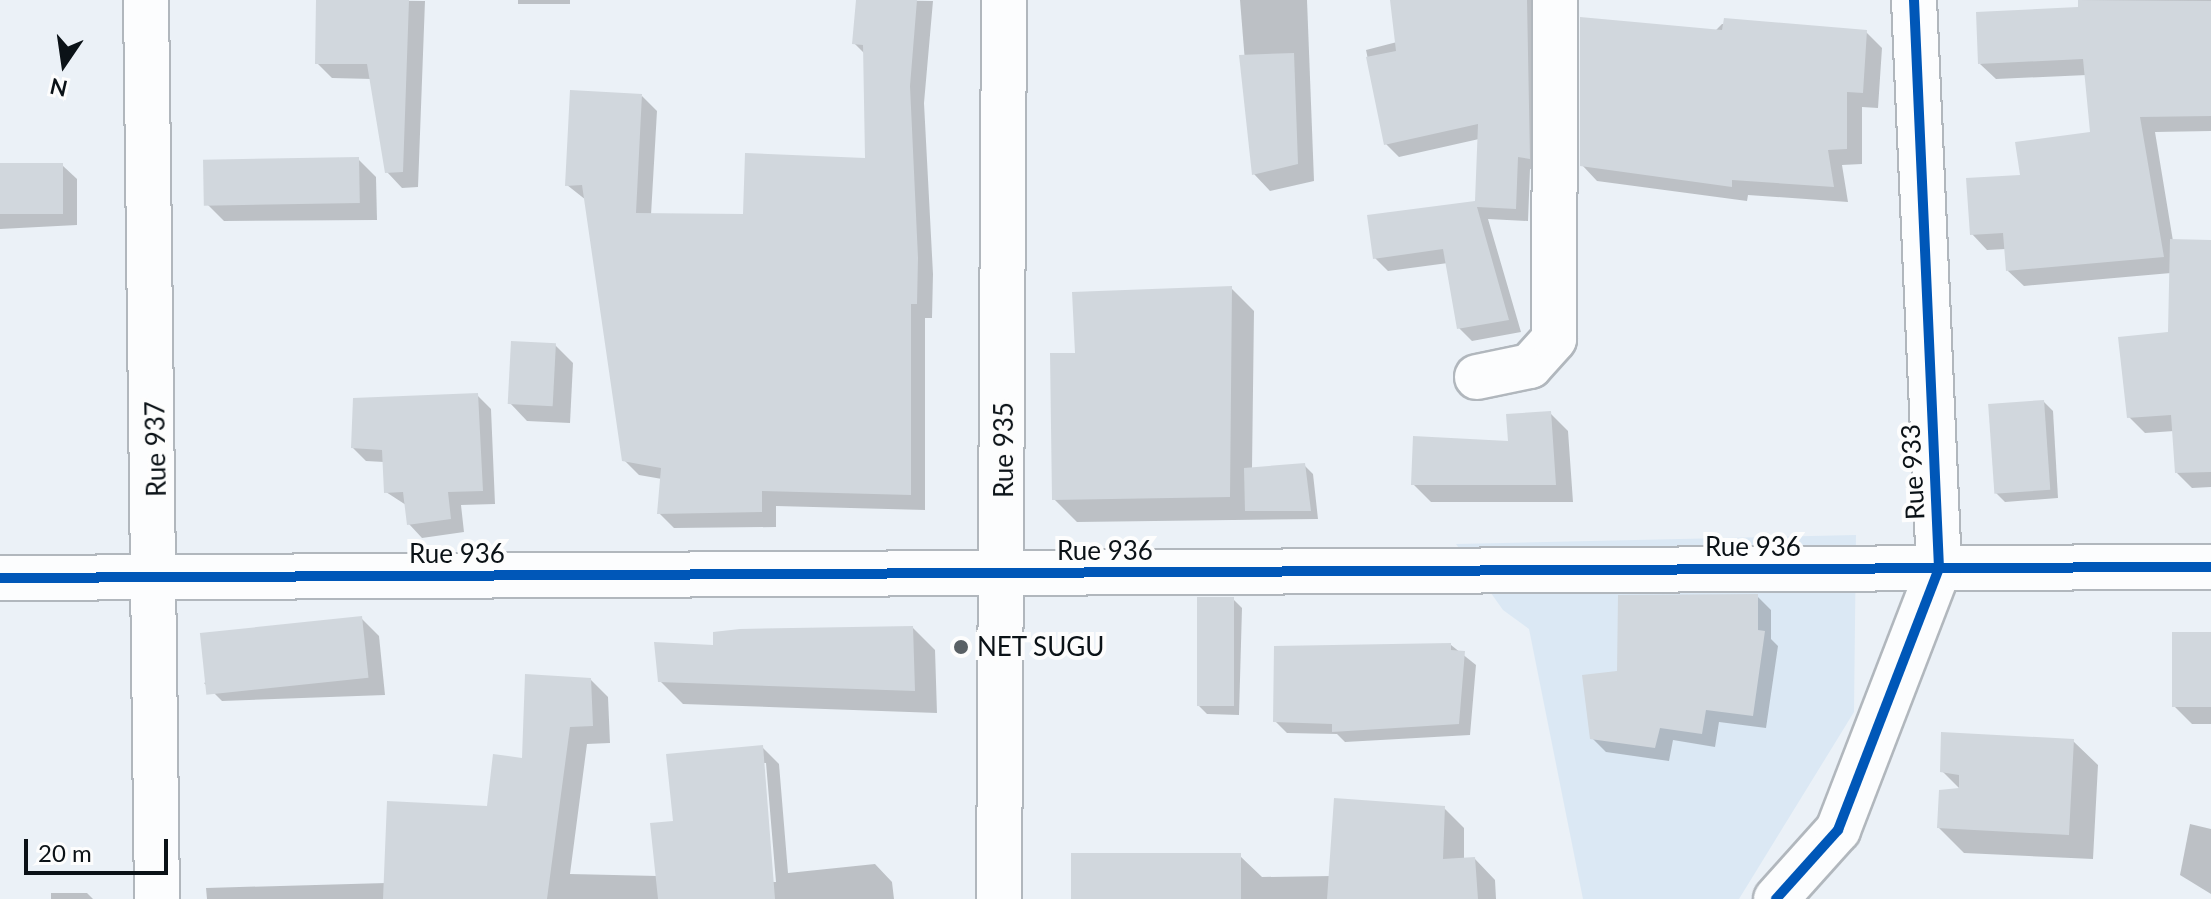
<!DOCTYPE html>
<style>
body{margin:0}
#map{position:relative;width:2211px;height:899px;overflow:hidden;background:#ebf1f7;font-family:Lato,sans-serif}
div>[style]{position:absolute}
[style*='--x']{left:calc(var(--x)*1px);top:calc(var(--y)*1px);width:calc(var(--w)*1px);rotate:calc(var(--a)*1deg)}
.built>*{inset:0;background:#dbe8f4}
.shadow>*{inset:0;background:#0003;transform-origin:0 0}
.building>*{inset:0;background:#d1d7dd;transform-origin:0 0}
.roads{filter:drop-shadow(2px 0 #b1b7bd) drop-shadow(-2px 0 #b1b7bd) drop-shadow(0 2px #b1b7bd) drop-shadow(0 -2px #b1b7bd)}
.minor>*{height:44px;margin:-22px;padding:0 22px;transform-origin:22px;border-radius:22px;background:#fcfdfe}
.cycleway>*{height:10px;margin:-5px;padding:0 5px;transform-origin:5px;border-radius:5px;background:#0057b8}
.dots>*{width:22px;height:22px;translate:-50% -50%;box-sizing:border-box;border:4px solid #fdfdfd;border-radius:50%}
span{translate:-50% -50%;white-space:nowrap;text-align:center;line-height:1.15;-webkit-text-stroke:8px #fdfdfd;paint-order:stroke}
.street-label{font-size:26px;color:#0b1217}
.poi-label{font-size:26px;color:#0b1217}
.left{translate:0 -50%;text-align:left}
.north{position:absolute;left:24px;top:24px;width:80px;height:80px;-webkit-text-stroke:6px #fdfdfd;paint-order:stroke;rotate:193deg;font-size:22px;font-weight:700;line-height:32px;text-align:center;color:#0b1217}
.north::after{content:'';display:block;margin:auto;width:28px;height:36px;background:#0b1217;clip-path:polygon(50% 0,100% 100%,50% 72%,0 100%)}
.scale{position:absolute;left:24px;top:839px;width:144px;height:36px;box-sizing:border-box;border:4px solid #0b1217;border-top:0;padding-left:10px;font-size:24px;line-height:28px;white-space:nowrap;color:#0b1217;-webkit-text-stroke:6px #fdfdfd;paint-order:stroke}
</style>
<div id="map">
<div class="built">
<i style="clip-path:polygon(1856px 535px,1854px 712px,1739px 899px,1583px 899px,1529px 629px,1503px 610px,1456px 544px)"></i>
</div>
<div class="shadow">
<i style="clip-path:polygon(318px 0,425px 1px,418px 187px,402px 188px,387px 172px,372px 79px,332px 78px,317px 63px)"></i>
<i style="left:518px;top:0;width:52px;height:4px"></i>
<i style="clip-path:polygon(858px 0,933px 1px,924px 103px,933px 274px,932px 318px,925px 318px,925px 510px,776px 506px,776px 527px,674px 528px,659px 513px,662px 479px,639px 475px,624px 460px,586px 200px,567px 185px,642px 96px,657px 111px,651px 215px,745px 216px,867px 160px,865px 54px,854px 43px)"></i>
<i style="clip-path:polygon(1240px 0,1307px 0,1314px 181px,1270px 191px,1254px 174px)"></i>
<i style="clip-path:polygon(1392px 0,1539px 0,1542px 171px,1530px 169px,1528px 221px,1488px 219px,1521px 332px,1472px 341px,1459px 328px,1448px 263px,1388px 271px,1375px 258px,1477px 203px,1479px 139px,1399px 157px,1386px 144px,1366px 50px,1397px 42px)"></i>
<i style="clip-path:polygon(2080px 0,2211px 0,2211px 131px,2155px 132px,2173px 241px,2211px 242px,2211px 487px,2192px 488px,2177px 473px,2174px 431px,2145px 433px,2129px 417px,2170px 333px,2171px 273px,2024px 286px,2008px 271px,2006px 249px,1987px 250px,1972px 234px,2022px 176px,2092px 134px,2087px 75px,1996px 79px,1980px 64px,2081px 9px)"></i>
<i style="clip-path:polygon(1722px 24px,1866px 32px,1882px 48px,1878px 108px,1862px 107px,1862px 164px,1842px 165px,1848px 202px,1748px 195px,1747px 201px,1597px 181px,1582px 165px)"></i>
<i style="clip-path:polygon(358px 159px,376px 177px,377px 220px,224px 221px,206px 203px)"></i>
<i style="clip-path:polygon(0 165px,62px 165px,77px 179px,77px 225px,0 229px)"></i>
<i style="clip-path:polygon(1231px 288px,1254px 311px,1252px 469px,1304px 465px,1313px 474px,1318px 519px,1077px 522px,1054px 499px,1077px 355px)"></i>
<i style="clip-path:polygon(555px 345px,573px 363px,570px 423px,527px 421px,510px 403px)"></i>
<i style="clip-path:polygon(477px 395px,491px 409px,495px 504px,461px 505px,464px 532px,422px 538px,409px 524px,406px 505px,386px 492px,384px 462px,366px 461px,353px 448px)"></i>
<i style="clip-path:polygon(2044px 402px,2053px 411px,2058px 498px,2005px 502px,1996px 493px)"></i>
<i style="clip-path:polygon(1550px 413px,1568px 431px,1573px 502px,1431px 502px,1413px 484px,1510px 443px)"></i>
<i style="clip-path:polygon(1757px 596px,1771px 610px,1771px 639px,1778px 646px,1766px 728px,1719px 722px,1715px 747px,1673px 740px,1669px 761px,1606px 752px,1592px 738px,1619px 672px)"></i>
<i style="clip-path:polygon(1233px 599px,1242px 608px,1239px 715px,1207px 714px,1198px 705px)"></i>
<i style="clip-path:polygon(361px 618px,379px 636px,385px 695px,222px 701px,204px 683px)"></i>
<i style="clip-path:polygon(913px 628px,935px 650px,937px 713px,683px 704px,660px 681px,715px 647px)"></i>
<i style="clip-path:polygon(2211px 634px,2211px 724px,2192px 724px,2174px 706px)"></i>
<i style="clip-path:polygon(1451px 645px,1476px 665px,1470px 735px,1345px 742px,1337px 734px,1287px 733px,1275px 721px)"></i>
<i style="clip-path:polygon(evenodd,591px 680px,608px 697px,610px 743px,587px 744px,570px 874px,658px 876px,676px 823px,762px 747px,779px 764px,788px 873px,875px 864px,892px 882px,894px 899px,207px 899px,206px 888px,386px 883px,489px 808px,591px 680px,762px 763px,766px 763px,776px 882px,772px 882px,762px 763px)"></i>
<i style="clip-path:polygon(2073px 741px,2098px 765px,2093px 859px,1964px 853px,1939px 828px,1961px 790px,1942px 771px)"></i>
<i style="clip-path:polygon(1444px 808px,1464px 828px,1464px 860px,1475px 859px,1495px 880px,1496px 899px,1072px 899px,1240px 856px,1262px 877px,1331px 876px)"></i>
<i style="clip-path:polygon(2190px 824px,2211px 829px,2211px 894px,2180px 875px)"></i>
<i style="clip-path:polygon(51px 893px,87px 893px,93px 899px,51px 899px)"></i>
</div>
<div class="building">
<i style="clip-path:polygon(316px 0,409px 0,403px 172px,385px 173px,367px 64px,315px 64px)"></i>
<i style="clip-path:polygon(856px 0,917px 0,910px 86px,918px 258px,917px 304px,911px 304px,911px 495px,762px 491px,762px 512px,657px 514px,661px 468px,622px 461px,582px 185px,565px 186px,570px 90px,642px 94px,636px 213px,743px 214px,745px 153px,865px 158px,863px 45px,852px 44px)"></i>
<i style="clip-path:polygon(1390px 0,1527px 0,1530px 159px,1518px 157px,1516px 209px,1477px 207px,1509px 320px,1457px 329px,1443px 249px,1373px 259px,1367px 215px,1475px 201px,1478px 124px,1384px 145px,1366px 57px,1396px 51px)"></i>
<i style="clip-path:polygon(2078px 0,2211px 1px,2211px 116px,2140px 117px,2164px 257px,2006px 271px,2003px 233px,1970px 235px,1966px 178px,2020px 175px,2015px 142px,2090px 132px,2083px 59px,1978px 64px,1976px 12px,2078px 7px)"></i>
<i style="clip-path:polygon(1580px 17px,1722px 30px,1724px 18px,1867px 30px,1863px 93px,1847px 92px,1847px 149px,1828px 150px,1834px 187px,1732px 180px,1732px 187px,1580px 166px)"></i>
<i style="clip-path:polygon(1294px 53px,1298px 164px,1252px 175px,1239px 55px)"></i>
<i style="left:359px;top:157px;width:46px;height:156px;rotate:89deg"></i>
<i style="left:0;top:163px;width:63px;height:51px"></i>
<i style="clip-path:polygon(2170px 239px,2211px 240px,2211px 472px,2175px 473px,2171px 415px,2127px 418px,2118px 337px,2168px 332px)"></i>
<i style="clip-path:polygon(1232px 286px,1230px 497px,1052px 500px,1050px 353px,1075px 353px,1072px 292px)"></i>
<i style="left:511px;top:341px;width:45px;height:63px;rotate:3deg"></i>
<i style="clip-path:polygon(478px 393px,483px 491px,448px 492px,451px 519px,407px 525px,403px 492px,384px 493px,382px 450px,351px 448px,353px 398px)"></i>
<i style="left:2044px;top:400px;width:90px;height:56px;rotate:86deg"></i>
<i style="clip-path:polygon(1551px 411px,1556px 485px,1411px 485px,1413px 436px,1508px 441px,1506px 414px)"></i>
<i style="clip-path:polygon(1305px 463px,1311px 511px,1245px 511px,1244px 468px)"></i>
<i style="clip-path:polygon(1758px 594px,1758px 630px,1765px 631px,1753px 716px,1706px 710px,1702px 734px,1660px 728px,1655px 748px,1590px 739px,1582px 675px,1617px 671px,1618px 595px)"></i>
<i style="left:1197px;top:597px;width:37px;height:109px"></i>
<i style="left:362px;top:616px;width:62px;height:163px;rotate:84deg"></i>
<i style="clip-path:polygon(913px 626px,915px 691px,658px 682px,654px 642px,713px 645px,713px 632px,740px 629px)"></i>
<i style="left:2172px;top:632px;width:39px;height:75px"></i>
<i style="clip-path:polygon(1451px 643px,1451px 650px,1465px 651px,1459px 724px,1332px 732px,1332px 724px,1273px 722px,1274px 646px)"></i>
<i style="clip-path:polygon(525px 674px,591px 678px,593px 726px,570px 727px,547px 899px,383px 899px,387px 801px,487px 806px,493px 754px,522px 758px)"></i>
<i style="clip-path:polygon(1941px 732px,2074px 739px,2069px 835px,1937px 828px,1939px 790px,1959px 788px,1959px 775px,1940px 772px)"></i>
<i style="clip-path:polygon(763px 745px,775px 899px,658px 899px,650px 823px,673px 821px,666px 754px)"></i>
<i style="clip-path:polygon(1334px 798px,1445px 806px,1443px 859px,1475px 857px,1478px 899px,1327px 899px)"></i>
<i style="left:1071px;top:853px;width:170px;height:46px"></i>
</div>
<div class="roads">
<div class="minor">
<i style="--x:146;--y:0;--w:899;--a:89.3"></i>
<i style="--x:1477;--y:377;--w:54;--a:-11.7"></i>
<i style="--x:1530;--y:366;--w:36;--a:-48"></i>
<i style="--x:1554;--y:339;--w:339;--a:-89.8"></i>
<i style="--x:0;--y:578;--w:2211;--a:-0.29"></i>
<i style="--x:999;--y:899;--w:899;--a:-89.68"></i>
<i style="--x:1776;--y:899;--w:93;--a:-48.1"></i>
<i style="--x:1838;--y:830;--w:281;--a:-68.9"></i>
<i style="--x:1939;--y:568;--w:569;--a:-92.52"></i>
</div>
</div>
<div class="cycleway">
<i style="--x:0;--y:578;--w:2211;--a:-0.29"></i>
<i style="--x:1776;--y:899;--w:93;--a:-48.1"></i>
<i style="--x:1838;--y:830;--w:281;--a:-68.9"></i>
<i style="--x:1939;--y:568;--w:569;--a:-92.52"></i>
</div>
<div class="dots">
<i style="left:961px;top:647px;background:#596065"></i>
</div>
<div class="street-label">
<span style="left:156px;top:449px;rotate:-91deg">Rue 937</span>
<span style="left:1004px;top:450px;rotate:-90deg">Rue 935</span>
<span style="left:1913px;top:472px;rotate:-93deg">Rue 933</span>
<span style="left:1753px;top:547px">Rue 936</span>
<span style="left:1105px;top:551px">Rue 936</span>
<span style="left:457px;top:554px">Rue 936</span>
</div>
<div class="poi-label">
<span class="left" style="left:977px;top:647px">NET SUGU</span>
</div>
<div class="north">N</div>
<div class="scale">20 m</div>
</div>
